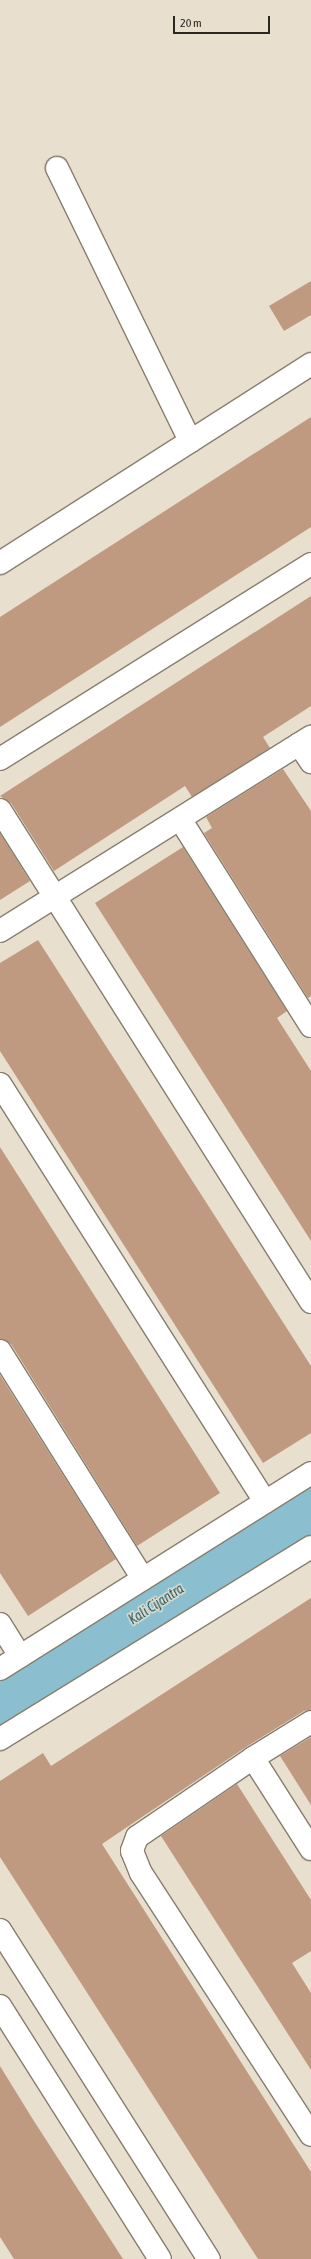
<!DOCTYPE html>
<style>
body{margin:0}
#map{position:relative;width:311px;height:2259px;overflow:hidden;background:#e9dfce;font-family:"Asap Condensed",sans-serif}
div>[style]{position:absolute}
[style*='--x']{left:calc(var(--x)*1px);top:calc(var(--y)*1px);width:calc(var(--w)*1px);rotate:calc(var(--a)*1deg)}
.river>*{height:58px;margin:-29px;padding:0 29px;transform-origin:29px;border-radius:29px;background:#8bbece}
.building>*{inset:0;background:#bf9a80}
.roads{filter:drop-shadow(1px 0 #877e6f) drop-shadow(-1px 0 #877e6f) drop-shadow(0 1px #877e6f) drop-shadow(0 -1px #877e6f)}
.minor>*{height:22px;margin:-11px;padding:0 11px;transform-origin:11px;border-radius:11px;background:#fff}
span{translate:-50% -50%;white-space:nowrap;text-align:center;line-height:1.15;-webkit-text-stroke:3px #e9dfce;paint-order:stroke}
.water-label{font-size:14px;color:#0c5364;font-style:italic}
.scale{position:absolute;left:173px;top:16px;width:97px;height:18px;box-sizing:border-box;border:2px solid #2a2620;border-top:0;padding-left:5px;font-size:12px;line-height:14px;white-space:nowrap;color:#2a2620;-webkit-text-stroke:3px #e9dfce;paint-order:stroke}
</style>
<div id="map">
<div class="river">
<i style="--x:0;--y:1703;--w:47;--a:-34.7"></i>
<i style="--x:39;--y:1676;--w:172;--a:-31.5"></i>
<i style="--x:186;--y:1586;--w:149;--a:-33.3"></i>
</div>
<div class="building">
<i style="clip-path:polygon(311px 281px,311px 315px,284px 331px,269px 306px)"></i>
<i style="clip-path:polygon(311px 417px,311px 527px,0 727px,0 617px)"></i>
<i style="clip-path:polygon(311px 596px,311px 706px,263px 737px,270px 748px,192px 797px,185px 786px,54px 871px,11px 803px,0 796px)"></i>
<i style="clip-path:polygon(283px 769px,311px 811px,311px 996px,308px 998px,204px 833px,212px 828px,206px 817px)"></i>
<i style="clip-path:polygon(0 833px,30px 881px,0 900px)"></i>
<i style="clip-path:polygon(183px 847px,287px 1011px,277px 1018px,311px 1071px,311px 1241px,95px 903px)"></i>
<i style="clip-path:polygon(38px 940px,311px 1366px,311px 1433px,263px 1463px,0 1051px,0 963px)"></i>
<i style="clip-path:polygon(0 1147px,220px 1493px,137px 1546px,11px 1344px,0 1339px)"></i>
<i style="clip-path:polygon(0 1375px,116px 1559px,28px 1616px,0 1573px)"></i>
<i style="clip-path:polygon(311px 1598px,311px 1710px,304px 1711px,246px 1747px,102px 1844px,311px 2172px,311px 2259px,258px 2259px,0 1857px,0 1781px,43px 1753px,51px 1766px)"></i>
<i style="clip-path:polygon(311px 1737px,311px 1805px,280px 1756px)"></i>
<i style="clip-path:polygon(237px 1784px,311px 1900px,311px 1951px,292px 1963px,311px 1993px,311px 2070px,161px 1836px)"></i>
<i style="clip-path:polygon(0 2066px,32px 2118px,123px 2259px,14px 2259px,0 2237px)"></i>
</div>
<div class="roads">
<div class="minor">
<i style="--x:57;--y:168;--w:304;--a:64"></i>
<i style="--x:0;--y:563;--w:369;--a:-32.6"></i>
<i style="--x:299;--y:744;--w:22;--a:56"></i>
<i style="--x:0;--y:759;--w:367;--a:-32.1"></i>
<i style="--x:0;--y:810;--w:582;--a:57.7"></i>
<i style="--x:180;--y:819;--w:245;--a:57.7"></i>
<i style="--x:0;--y:931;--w:367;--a:-32"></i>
<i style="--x:0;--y:1084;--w:495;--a:57.6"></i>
<i style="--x:0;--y:1351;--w:269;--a:57.9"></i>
<i style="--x:0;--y:1624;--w:38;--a:58"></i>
<i style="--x:0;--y:1669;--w:368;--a:-32.2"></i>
<i style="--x:311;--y:1722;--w:68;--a:148.2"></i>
<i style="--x:253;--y:1758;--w:140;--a:145.7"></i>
<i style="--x:137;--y:1837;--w:15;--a:110"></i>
<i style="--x:132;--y:1851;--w:24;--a:68"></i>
<i style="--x:141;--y:1873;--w:312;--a:57"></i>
<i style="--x:0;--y:1739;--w:365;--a:-31.7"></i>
<i style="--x:253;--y:1758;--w:108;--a:57.5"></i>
<i style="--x:0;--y:1930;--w:390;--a:57.6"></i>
<i style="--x:0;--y:2006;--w:299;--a:57.7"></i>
</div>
</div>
<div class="water-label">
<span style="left:156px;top:1604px;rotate:-33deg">Kali Cijantra</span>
</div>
<div class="scale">20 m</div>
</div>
